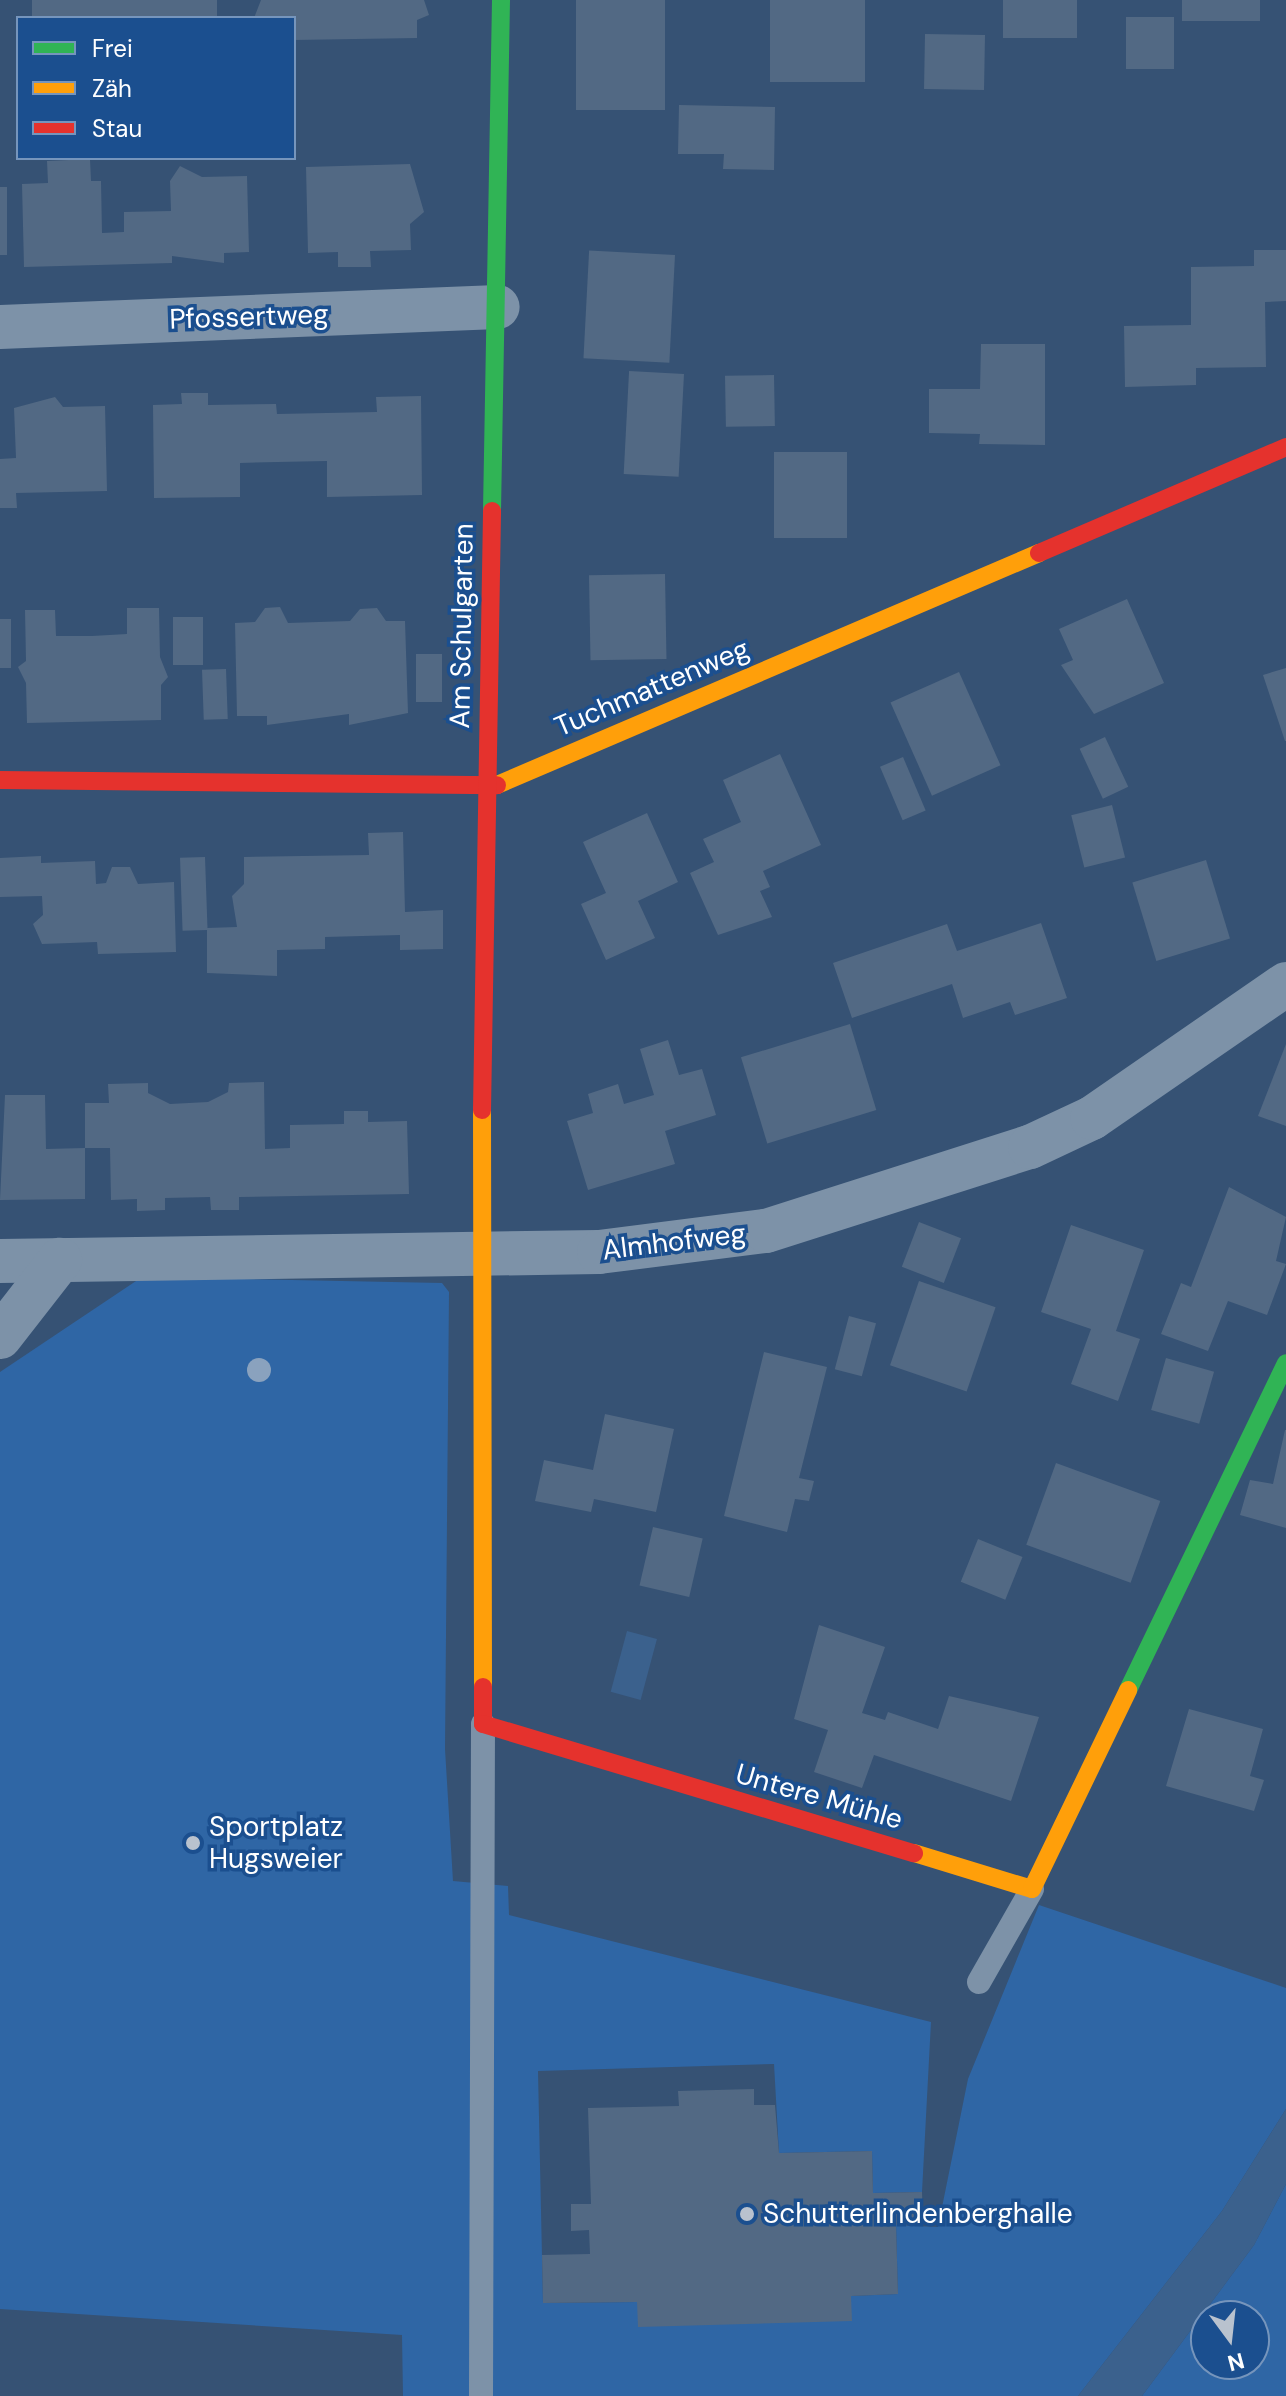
<!DOCTYPE html>
<meta charset="utf-8">
<style>
body{margin:0}
#map{position:relative;width:1286px;height:2396px;overflow:hidden;background:#365274;font-family:"DM Sans",sans-serif}
div>[style]{position:absolute}
[style*='--x']{left:calc(var(--x)*1px);top:calc(var(--y)*1px);width:calc(var(--w)*1px);rotate:calc(var(--a)*1deg)}
.green>*{inset:0;background:#2f66a5}
.water>*{inset:0;background:#3b618d;transform-origin:0 0}
.building>*{inset:0;background:#526984;transform-origin:0 0}
.lane>*{height:24px;margin:-12px;padding:0 12px;transform-origin:12px;border-radius:12px;background:#7d92a8}
.street>*{height:44px;margin:-22px;padding:0 22px;transform-origin:22px;border-radius:22px;background:#7d92a8}
.fast>*{height:18px;margin:-9px;padding:0 9px;transform-origin:9px;border-radius:9px;background:#30b455}
.slow>*{height:18px;margin:-9px;padding:0 9px;transform-origin:9px;border-radius:9px;background:#ff9f0a}
.jam>*{height:18px;margin:-9px;padding:0 9px;transform-origin:9px;border-radius:9px;background:#e5322d}
.trees>*{width:24px;height:24px;margin:-12px;border-radius:50%;background:#8aa2be}
.dots>*{width:22px;height:22px;translate:-50% -50%;box-sizing:border-box;border:4px solid #1b4f8f;border-radius:50%}
span{translate:-50% -50%;white-space:nowrap;text-align:center;line-height:1.15;-webkit-text-stroke:7px #1b4f8f;paint-order:stroke}
.street-label{font-size:28px;color:#fff}
.poi-label{font-size:28px;color:#fff}
.left{translate:0 -50%;text-align:left}
.legend{position:absolute;left:16px;top:16px;width:280px;height:144px;box-sizing:border-box;background:#1b4f8f;border:2px solid #7695bc;margin:0;padding:10px 14px;list-style:none;font-size:24px;color:#fff}
.legend li{display:flex;align-items:center;gap:16px;height:40px}
.legend b{width:40px;border:2px solid #7695bc}
.north{position:absolute;left:1190px;top:2300px;width:80px;height:80px;box-sizing:border-box;background:#1b4f8f;border:2px solid #7695bc;border-radius:50%;rotate:165deg;font-size:22px;font-weight:700;line-height:32px;text-align:center;color:#fff}
.north::after{content:'';display:block;margin:auto;width:28px;height:36px;background:#b9c2ce;clip-path:polygon(50% 0,100% 100%,50% 72%,0 100%)}
</style>
<div id="map">
<div class="green">
<i style="clip-path:polygon(142px 1277px,442px 1283px,449px 1292px,445px 1749px,453px 1881px,508px 1886px,509px 1915px,931px 2022px,922px 2192px,873px 2193px,872px 2151px,779px 2153px,774px 2064px,538px 2071px,543px 2303px,637px 2302px,851px 2321px,851px 2296px,898px 2294px,896px 2225px,938px 2227px,968px 2079px,1039px 1905px,1286px 1988px,1286px 2109px,1222px 2211px,1078px 2396px,403px 2396px,402px 2335px,0 2309px,0 1372px)"></i>
<i style="clip-path:polygon(evenodd,1286px 2184px,1286px 2396px,1142px 2396px,1254px 2245px,1286px 2184px,1206px 2316px,1254px 2316px,1254px 2364px,1206px 2364px,1206px 2316px)"></i>
</div>
<div class="water">
<i style="left:627px;top:1631px;width:31px;height:63px;rotate:15deg"></i>
<i style="clip-path:polygon(1286px 2109px,1286px 2184px,1254px 2245px,1142px 2396px,1078px 2396px,1222px 2211px)"></i>
</div>
<div class="building">
<i style="left:32px;top:0;width:185px;height:18px"></i>
<i style="clip-path:polygon(261px 0,424px 0,429px 15px,417px 20px,417px 38px,294px 40px,294px 18px,254px 18px)"></i>
<i style="left:576px;top:0;width:89px;height:110px"></i>
<i style="left:770px;top:0;width:95px;height:82px"></i>
<i style="left:1003px;top:0;width:74px;height:38px"></i>
<i style="left:1182px;top:0;width:78px;height:21px"></i>
<i style="left:1126px;top:17px;width:48px;height:52px"></i>
<i style="left:925px;top:34px;width:60px;height:55px;rotate:1deg"></i>
<i style="clip-path:polygon(679px 105px,775px 107px,774px 170px,723px 169px,724px 154px,678px 154px)"></i>
<i style="clip-path:polygon(90px 159px,91px 181px,101px 181px,102px 233px,124px 232px,124px 212px,171px 211px,170px 181px,180px 166px,202px 177px,247px 176px,249px 252px,224px 253px,224px 263px,172px 256px,172px 263px,24px 267px,22px 184px,48px 183px,47px 161px)"></i>
<i style="clip-path:polygon(410px 164px,424px 212px,410px 224px,411px 250px,370px 251px,371px 267px,338px 267px,338px 252px,308px 253px,306px 167px)"></i>
<i style="left:0;top:187px;width:7px;height:68px"></i>
<i style="clip-path:polygon(1254px 250px,1286px 250px,1286px 301px,1265px 302px,1266px 367px,1196px 368px,1196px 385px,1125px 387px,1124px 326px,1191px 325px,1191px 267px,1254px 266px)"></i>
<i style="left:675px;top:255px;width:108px;height:86px;rotate:93deg"></i>
<i style="clip-path:polygon(981px 344px,1045px 344px,1045px 445px,979px 444px,980px 434px,929px 433px,929px 389px,980px 389px)"></i>
<i style="left:684px;top:374px;width:103px;height:55px;rotate:93deg"></i>
<i style="left:774px;top:375px;width:51px;height:49px;rotate:89deg"></i>
<i style="clip-path:polygon(181px 393px,208px 393px,208px 405px,276px 404px,277px 414px,377px 412px,376px 397px,421px 396px,422px 495px,327px 497px,327px 461px,277px 462px,240px 463px,240px 497px,154px 498px,153px 405px,182px 404px)"></i>
<i style="clip-path:polygon(55px 397px,63px 407px,105px 406px,107px 491px,16px 493px,17px 508px,0 508px,0 459px,16px 458px,14px 408px)"></i>
<i style="left:774px;top:452px;width:73px;height:86px"></i>
<i style="left:665px;top:574px;width:85px;height:76px;rotate:89deg"></i>
<i style="clip-path:polygon(1127px 599px,1164px 683px,1094px 714px,1061px 665px,1073px 660px,1059px 629px)"></i>
<i style="clip-path:polygon(280px 607px,288px 623px,350px 621px,360px 609px,377px 608px,386px 621px,405px 621px,408px 713px,349px 725px,349px 714px,267px 725px,267px 716px,237px 716px,235px 623px,255px 622px,265px 608px)"></i>
<i style="clip-path:polygon(127px 608px,159px 608px,160px 657px,168px 677px,161px 685px,161px 720px,27px 723px,26px 683px,18px 667px,26px 661px,25px 610px,55px 610px,56px 636px,92px 636px,127px 634px)"></i>
<i style="left:173px;top:617px;width:30px;height:48px"></i>
<i style="left:0;top:619px;width:11px;height:49px"></i>
<i style="left:442px;top:654px;width:48px;height:26px;rotate:90deg"></i>
<i style="clip-path:polygon(1286px 668px,1286px 741px,1285px 741px,1263px 675px)"></i>
<i style="left:226px;top:669px;width:50px;height:24px;rotate:88deg"></i>
<i style="left:959px;top:672px;width:102px;height:75px;rotate:66deg"></i>
<i style="left:1105px;top:737px;width:55px;height:28px;rotate:65deg"></i>
<i style="clip-path:polygon(780px 754px,821px 845px,763px 871px,770px 887px,760px 891px,772px 917px,718px 935px,690px 873px,714px 862px,703px 839px,741px 822px,723px 780px)"></i>
<i style="left:903px;top:757px;width:58px;height:25px;rotate:67deg"></i>
<i style="left:1112px;top:805px;width:54px;height:42px;rotate:76deg"></i>
<i style="clip-path:polygon(647px 813px,678px 882px,638px 901px,655px 938px,606px 960px,581px 904px,606px 893px,583px 842px)"></i>
<i style="clip-path:polygon(403px 832px,405px 912px,443px 910px,443px 949px,400px 950px,400px 935px,325px 937px,325px 949px,277px 950px,277px 976px,207px 973px,207px 928px,237px 927px,232px 896px,244px 884px,244px 857px,369px 855px,368px 833px)"></i>
<i style="clip-path:polygon(41px 856px,41px 863px,95px 861px,96px 884px,106px 883px,112px 867px,130px 867px,138px 884px,174px 882px,176px 952px,98px 954px,97px 942px,42px 944px,33px 924px,43px 915px,42px 896px,0 897px,0 858px)"></i>
<i style="left:205px;top:857px;width:73px;height:25px;rotate:88deg"></i>
<i style="left:1206px;top:860px;width:82px;height:77px;rotate:73deg"></i>
<i style="clip-path:polygon(1041px 923px,1067px 998px,1015px 1015px,1010px 1002px,963px 1018px,952px 984px,852px 1018px,833px 963px,947px 924px,957px 951px)"></i>
<i style="left:850px;top:1024px;width:90px;height:114px;rotate:73deg"></i>
<i style="clip-path:polygon(668px 1040px,679px 1075px,702px 1069px,716px 1115px,665px 1131px,675px 1164px,588px 1190px,567px 1121px,593px 1113px,588px 1094px,618px 1084px,624px 1104px,654px 1095px,640px 1049px)"></i>
<i style="clip-path:polygon(1286px 1044px,1286px 1126px,1258px 1116px)"></i>
<i style="clip-path:polygon(264px 1082px,265px 1149px,290px 1148px,290px 1125px,344px 1124px,344px 1111px,368px 1111px,368px 1122px,407px 1121px,409px 1194px,239px 1197px,239px 1210px,211px 1210px,210px 1197px,165px 1198px,165px 1210px,137px 1211px,137px 1199px,111px 1200px,110px 1148px,85px 1148px,85px 1103px,109px 1103px,108px 1084px,148px 1083px,148px 1093px,170px 1104px,208px 1102px,228px 1092px,229px 1083px)"></i>
<i style="clip-path:polygon(5px 1095px,45px 1095px,46px 1149px,85px 1148px,85px 1199px,0 1200px)"></i>
<i style="clip-path:polygon(1229px 1187px,1286px 1217px,1276px 1261px,1286px 1264px,1267px 1315px,1228px 1301px,1208px 1351px,1161px 1334px,1181px 1283px,1191px 1287px)"></i>
<i style="left:919px;top:1222px;width:45px;height:48px;rotate:21deg"></i>
<i style="clip-path:polygon(1071px 1225px,1144px 1250px,1116px 1331px,1140px 1339px,1118px 1401px,1071px 1384px,1091px 1329px,1041px 1312px)"></i>
<i style="left:919px;top:1281px;width:81px;height:89px;rotate:19deg"></i>
<i style="left:849px;top:1316px;width:28px;height:55px;rotate:15deg"></i>
<i style="clip-path:polygon(764px 1352px,827px 1367px,799px 1478px,814px 1481px,809px 1501px,795px 1499px,787px 1532px,724px 1516px)"></i>
<i style="left:1166px;top:1358px;width:50px;height:54px;rotate:16deg"></i>
<i style="clip-path:polygon(605px 1414px,674px 1429px,656px 1512px,594px 1499px,591px 1512px,535px 1501px,544px 1460px,593px 1470px)"></i>
<i style="clip-path:polygon(1285px 1430px,1286px 1430px,1286px 1528px,1240px 1515px,1250px 1480px,1273px 1484px)"></i>
<i style="left:1056px;top:1463px;width:111px;height:87px;rotate:20deg"></i>
<i style="left:653px;top:1527px;width:51px;height:60px;rotate:13deg"></i>
<i style="left:978px;top:1539px;width:48px;height:46px;rotate:22deg"></i>
<i style="clip-path:polygon(819px 1625px,885px 1647px,862px 1713px,885px 1720px,888px 1712px,938px 1729px,949px 1696px,1039px 1717px,1011px 1801px,874px 1755px,862px 1788px,814px 1772px,828px 1730px,794px 1719px)"></i>
<i style="clip-path:polygon(1189px 1709px,1263px 1729px,1250px 1776px,1264px 1780px,1254px 1811px,1166px 1786px)"></i>
<i style="clip-path:polygon(754px 2089px,754px 2105px,775px 2105px,779px 2153px,872px 2151px,873px 2193px,922px 2192px,923px 2224px,896px 2225px,898px 2294px,851px 2296px,852px 2321px,638px 2327px,637px 2302px,543px 2303px,542px 2255px,590px 2254px,589px 2230px,571px 2231px,571px 2204px,591px 2204px,588px 2108px,679px 2106px,678px 2091px)"></i>
</div>
<div class="lane">
<i style="--x:979;--y:1982;--w:107;--a:-60.3"></i>
<i style="--x:481;--y:2396;--w:672;--a:-89.83"></i>
</div>
<div class="street">
<i style="--x:0;--y:327;--w:498;--a:-2.3"></i>
<i style="--x:0;--y:1261;--w:599;--a:-0.86"></i>
<i style="--x:599;--y:1252;--w:168;--a:-7.2"></i>
<i style="--x:766;--y:1231;--w:277;--a:-17.7"></i>
<i style="--x:1030;--y:1147;--w:68;--a:-25.1"></i>
<i style="--x:1092;--y:1118;--w:236;--a:-34.6"></i>
<i style="--x:0;--y:1337;--w:98;--a:-52.1"></i>
</div>
<div class="fast">
<i style="--x:492;--y:511;--w:511;--a:-88.99"></i>
<i style="--x:1128;--y:1690;--w:363;--a:-64.2"></i>
</div>
<div class="slow">
<i style="--x:497;--y:785;--w:590;--a:-23.17"></i>
<i style="--x:482;--y:1110;--w:577;--a:89.9"></i>
<i style="--x:914;--y:1853;--w:123;--a:17"></i>
<i style="--x:1032;--y:1889;--w:221;--a:-64.2"></i>
</div>
<div class="jam">
<i style="--x:1039;--y:553;--w:269;--a:-23.2"></i>
<i style="--x:0;--y:780;--w:497;--a:0.6"></i>
<i style="--x:482;--y:1110;--w:599;--a:-89.04"></i>
<i style="--x:483;--y:1687;--w:37;--a:90"></i>
<i style="--x:483;--y:1724;--w:450;--a:16.7"></i>
</div>
<div class="trees">
<i style="left:259px;top:1370px"></i>
</div>
<div class="dots">
<i style="left:193px;top:1843px;background:#b9c2ce"></i>
<i style="left:747px;top:2214px;background:#b9c2ce"></i>
</div>
<div class="street-label">
<span style="left:249px;top:317px;rotate:-2deg">Pfossertweg</span>
<span style="left:462px;top:626px;rotate:-89deg">Am Schulgarten</span>
<span style="left:652px;top:688px;rotate:-23deg">Tuchmattenweg</span>
<span style="left:674px;top:1242px;rotate:-7deg">Almhofweg</span>
<span style="left:819px;top:1797px;rotate:16deg">Untere Mühle</span>
</div>
<div class="poi-label">
<span class="left" style="left:209px;top:1843px">Sportplatz<br>Hugsweier</span>
<span class="left" style="left:763px;top:2214px">Schutterlindenberghalle</span>
</div>
<ul class="legend">
<li><b style="height:10px;background:#30b455"></b>Frei</li>
<li><b style="height:10px;background:#ff9f0a"></b>Zäh</li>
<li><b style="height:10px;background:#e5322d"></b>Stau</li>
</ul>
<div class="north">N</div>
</div>
